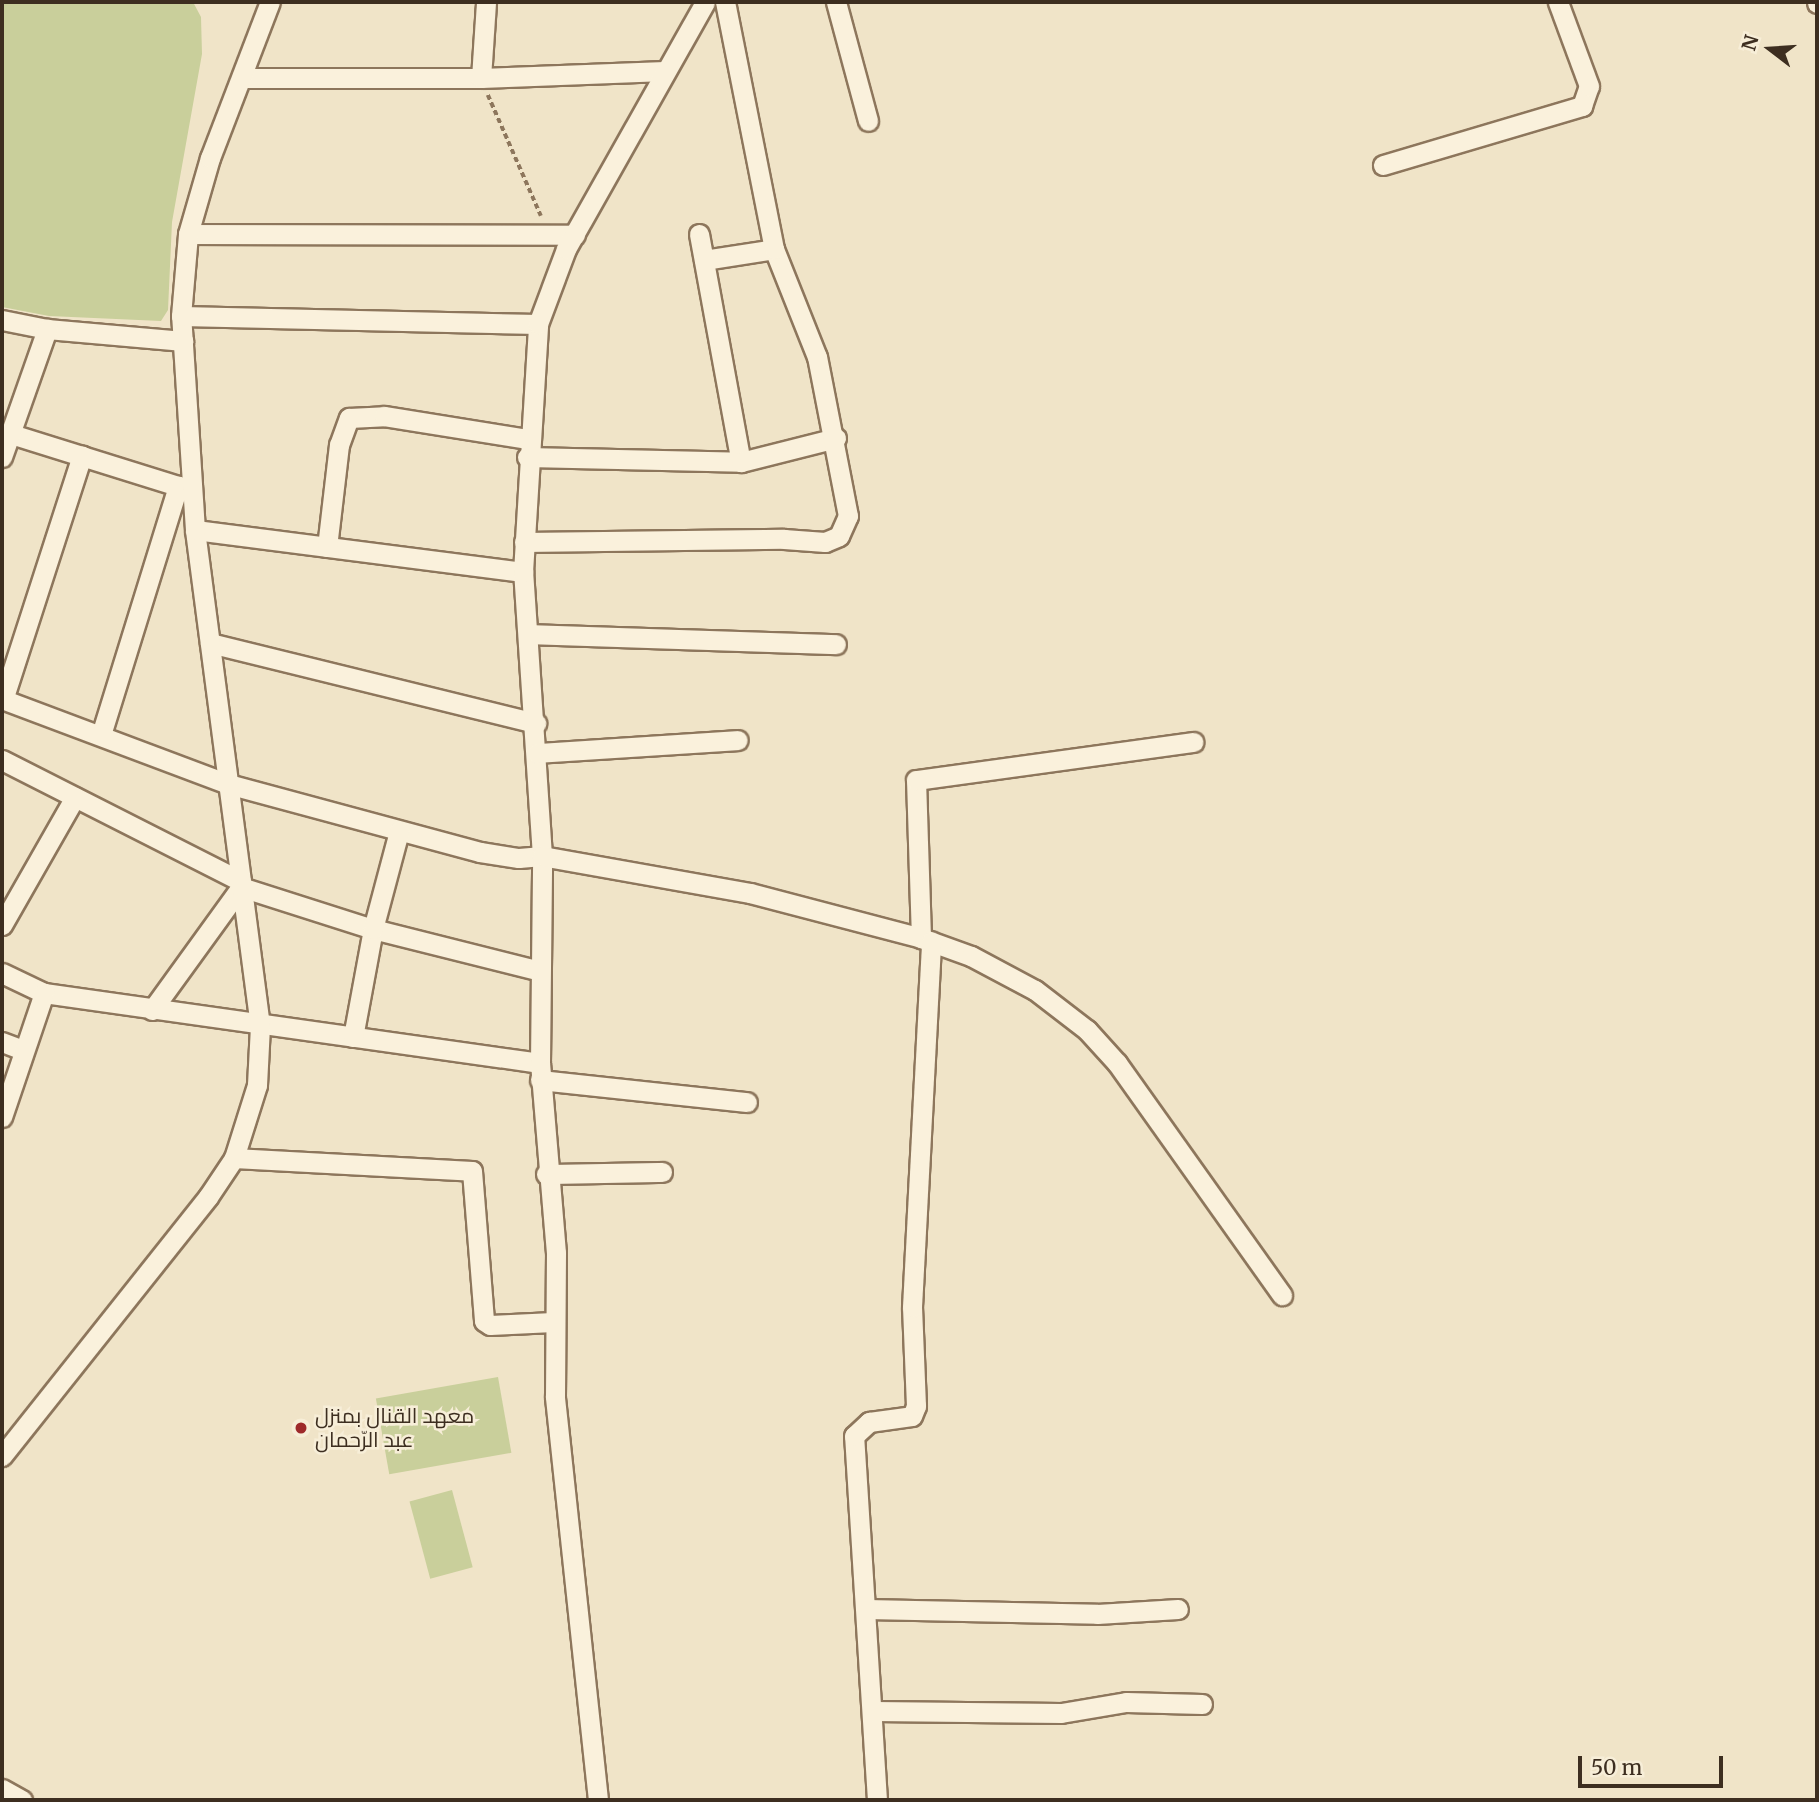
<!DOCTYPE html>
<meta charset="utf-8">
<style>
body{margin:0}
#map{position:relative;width:1819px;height:1802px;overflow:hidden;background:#f0e4c8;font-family:Merriweather,Cairo,serif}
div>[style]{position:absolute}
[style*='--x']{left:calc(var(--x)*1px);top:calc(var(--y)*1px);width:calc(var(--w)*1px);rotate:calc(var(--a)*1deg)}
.green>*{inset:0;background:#c9cf9b;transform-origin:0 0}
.path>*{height:3.5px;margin-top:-1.75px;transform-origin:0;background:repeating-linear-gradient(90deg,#8d765c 0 5px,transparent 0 8.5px)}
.roads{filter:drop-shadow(2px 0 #8d765c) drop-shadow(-2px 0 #8d765c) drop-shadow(0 2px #8d765c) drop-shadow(0 -2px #8d765c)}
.minor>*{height:19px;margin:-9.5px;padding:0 9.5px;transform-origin:9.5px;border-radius:9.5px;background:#faf1dc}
.dots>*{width:19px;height:19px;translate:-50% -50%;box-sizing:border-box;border:4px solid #f7eed8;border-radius:50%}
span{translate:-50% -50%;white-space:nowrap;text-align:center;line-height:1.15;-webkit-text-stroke:5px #f7eed8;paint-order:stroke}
.poi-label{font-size:21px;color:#3d2e20}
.left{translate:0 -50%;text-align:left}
.frame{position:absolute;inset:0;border:4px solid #3d2e20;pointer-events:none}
.north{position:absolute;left:1735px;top:14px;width:70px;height:70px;-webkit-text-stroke:5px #f7eed8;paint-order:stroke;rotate:287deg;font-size:19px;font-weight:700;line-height:28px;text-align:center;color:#3d2e20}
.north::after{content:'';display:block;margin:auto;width:24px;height:32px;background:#3d2e20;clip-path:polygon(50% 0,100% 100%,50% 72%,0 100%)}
.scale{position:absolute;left:1578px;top:1756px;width:145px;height:32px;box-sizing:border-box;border:4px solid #3d2e20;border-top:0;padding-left:9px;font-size:21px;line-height:24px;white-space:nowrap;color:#3d2e20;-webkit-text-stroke:5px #f7eed8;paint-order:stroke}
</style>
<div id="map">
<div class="green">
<i style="clip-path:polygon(2px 2px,193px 2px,201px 17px,202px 54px,172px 222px,168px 310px,161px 321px,49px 316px,2px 307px)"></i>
<i style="left:498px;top:1377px;width:77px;height:124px;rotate:80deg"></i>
<i style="left:452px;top:1490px;width:80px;height:44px;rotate:75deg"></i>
</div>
<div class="path">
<i style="--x:488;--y:95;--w:132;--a:66.3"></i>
</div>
<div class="roads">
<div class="minor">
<i style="--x:836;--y:2;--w:123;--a:74.9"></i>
<i style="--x:1817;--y:2;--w:1;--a:90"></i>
<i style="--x:243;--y:78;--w:238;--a:0"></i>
<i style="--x:481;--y:78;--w:184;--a:-2.2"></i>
<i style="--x:481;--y:78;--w:76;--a:-86.2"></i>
<i style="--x:1383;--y:165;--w:208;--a:-16.5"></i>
<i style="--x:1582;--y:106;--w:21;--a:-71"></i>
<i style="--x:1589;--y:86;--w:90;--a:-110.3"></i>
<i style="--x:188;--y:234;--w:387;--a:0.1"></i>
<i style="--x:699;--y:234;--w:232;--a:79.6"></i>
<i style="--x:704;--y:260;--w:71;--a:-8.9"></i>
<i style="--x:181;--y:316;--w:357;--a:1.3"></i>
<i style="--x:2;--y:320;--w:46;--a:11.3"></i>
<i style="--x:47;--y:329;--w:137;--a:5"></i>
<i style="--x:11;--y:434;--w:185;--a:17.3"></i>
<i style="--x:2;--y:457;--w:136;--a:-70.6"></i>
<i style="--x:527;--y:457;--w:214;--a:1.3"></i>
<i style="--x:741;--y:462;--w:98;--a:-14.2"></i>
<i style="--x:195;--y:530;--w:331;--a:7.3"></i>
<i style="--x:524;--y:542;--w:260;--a:-0.7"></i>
<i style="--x:784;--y:539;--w:41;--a:4.2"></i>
<i style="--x:825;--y:542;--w:15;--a:-23"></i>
<i style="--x:839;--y:536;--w:22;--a:-66"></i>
<i style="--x:848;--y:516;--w:162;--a:-101"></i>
<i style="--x:817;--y:357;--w:116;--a:-111.7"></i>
<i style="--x:774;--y:249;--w:252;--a:-101.2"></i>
<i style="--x:327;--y:547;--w:103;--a:-83.3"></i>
<i style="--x:339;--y:445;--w:29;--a:-70"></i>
<i style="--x:349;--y:418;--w:35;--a:-3"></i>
<i style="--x:384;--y:416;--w:146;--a:9.1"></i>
<i style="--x:528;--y:634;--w:308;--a:1.9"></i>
<i style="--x:210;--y:643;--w:336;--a:13.8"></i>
<i style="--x:2;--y:699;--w:241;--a:20.6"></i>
<i style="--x:228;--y:784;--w:261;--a:15.1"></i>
<i style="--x:480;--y:852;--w:39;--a:9"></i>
<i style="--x:519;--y:858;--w:23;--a:-5"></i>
<i style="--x:542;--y:856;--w:285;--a:-93.8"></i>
<i style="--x:523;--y:572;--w:248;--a:-86.5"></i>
<i style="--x:538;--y:324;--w:80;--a:-69.5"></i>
<i style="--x:566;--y:249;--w:283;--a:-60.6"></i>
<i style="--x:3;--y:700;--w:257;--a:-72.1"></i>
<i style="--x:101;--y:735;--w:261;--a:-72.8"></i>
<i style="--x:537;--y:753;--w:201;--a:-3.7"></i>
<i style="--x:2;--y:760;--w:268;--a:26.9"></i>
<i style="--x:2;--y:925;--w:147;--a:-60.3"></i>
<i style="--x:921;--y:938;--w:158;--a:-91.8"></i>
<i style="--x:916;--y:780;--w:280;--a:-7.8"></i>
<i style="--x:2;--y:973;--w:47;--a:25.5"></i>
<i style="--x:44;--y:993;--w:501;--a:8.03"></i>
<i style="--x:152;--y:1010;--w:152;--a:-54.1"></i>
<i style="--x:241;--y:887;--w:139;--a:17.7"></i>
<i style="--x:373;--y:929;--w:172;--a:14.1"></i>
<i style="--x:353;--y:1037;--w:110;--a:-79.5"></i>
<i style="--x:373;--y:929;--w:101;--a:-75.1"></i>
<i style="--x:2;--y:1042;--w:22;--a:21"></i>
<i style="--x:540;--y:1080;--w:208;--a:6.1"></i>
<i style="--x:2;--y:1117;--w:131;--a:-71.3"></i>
<i style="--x:234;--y:1158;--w:238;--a:3.1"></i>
<i style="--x:472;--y:1171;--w:150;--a:85.4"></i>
<i style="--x:484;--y:1321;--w:7;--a:34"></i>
<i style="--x:490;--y:1325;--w:63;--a:-2.7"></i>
<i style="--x:546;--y:1174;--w:116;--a:-1"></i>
<i style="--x:2;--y:1456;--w:331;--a:-51.5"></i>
<i style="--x:208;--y:1197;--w:47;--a:-56.3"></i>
<i style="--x:234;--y:1158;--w:77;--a:-72.5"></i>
<i style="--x:257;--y:1085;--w:59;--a:-87.1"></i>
<i style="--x:260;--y:1026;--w:500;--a:-97.47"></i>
<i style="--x:195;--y:530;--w:214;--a:-93.7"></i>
<i style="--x:181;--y:316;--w:82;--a:-85.1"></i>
<i style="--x:188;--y:234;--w:79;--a:-73.9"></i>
<i style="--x:210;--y:158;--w:167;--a:-69"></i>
<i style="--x:866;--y:1609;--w:231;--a:1.2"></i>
<i style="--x:1097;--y:1614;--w:81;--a:-3.5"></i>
<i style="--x:873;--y:1711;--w:188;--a:0.6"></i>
<i style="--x:1061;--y:1713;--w:66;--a:-9.6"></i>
<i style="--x:1126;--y:1702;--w:76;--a:1.5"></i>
<i style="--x:2;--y:1789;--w:23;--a:29"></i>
<i style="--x:598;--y:1800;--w:406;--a:-96.1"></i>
<i style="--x:555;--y:1396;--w:143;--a:-89.6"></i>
<i style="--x:556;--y:1253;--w:191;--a:-94.8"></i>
<i style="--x:540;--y:1063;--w:207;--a:-89.4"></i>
<i style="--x:542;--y:856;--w:211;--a:10.1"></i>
<i style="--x:750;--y:893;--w:177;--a:14.7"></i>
<i style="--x:921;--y:938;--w:53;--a:19.8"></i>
<i style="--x:971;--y:956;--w:72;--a:28"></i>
<i style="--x:1035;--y:990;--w:66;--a:37.6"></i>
<i style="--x:1087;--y:1030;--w:45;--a:47.7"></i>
<i style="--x:1117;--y:1063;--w:285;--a:54.6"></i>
<i style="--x:877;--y:1800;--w:365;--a:-93.6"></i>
<i style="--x:854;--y:1436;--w:21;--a:-43"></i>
<i style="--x:869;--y:1422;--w:43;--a:-7.9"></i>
<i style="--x:912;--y:1416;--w:11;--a:-68"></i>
<i style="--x:916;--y:1406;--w:99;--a:-92.3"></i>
<i style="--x:912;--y:1307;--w:366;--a:-87"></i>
</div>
</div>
<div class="dots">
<i style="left:301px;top:1428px;background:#9e2a2b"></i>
</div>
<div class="poi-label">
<span class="left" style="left:315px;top:1428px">معهد القنال بمنزل<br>عبد الرّحمان</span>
</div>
<div class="frame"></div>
<div class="north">N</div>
<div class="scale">50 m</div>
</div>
